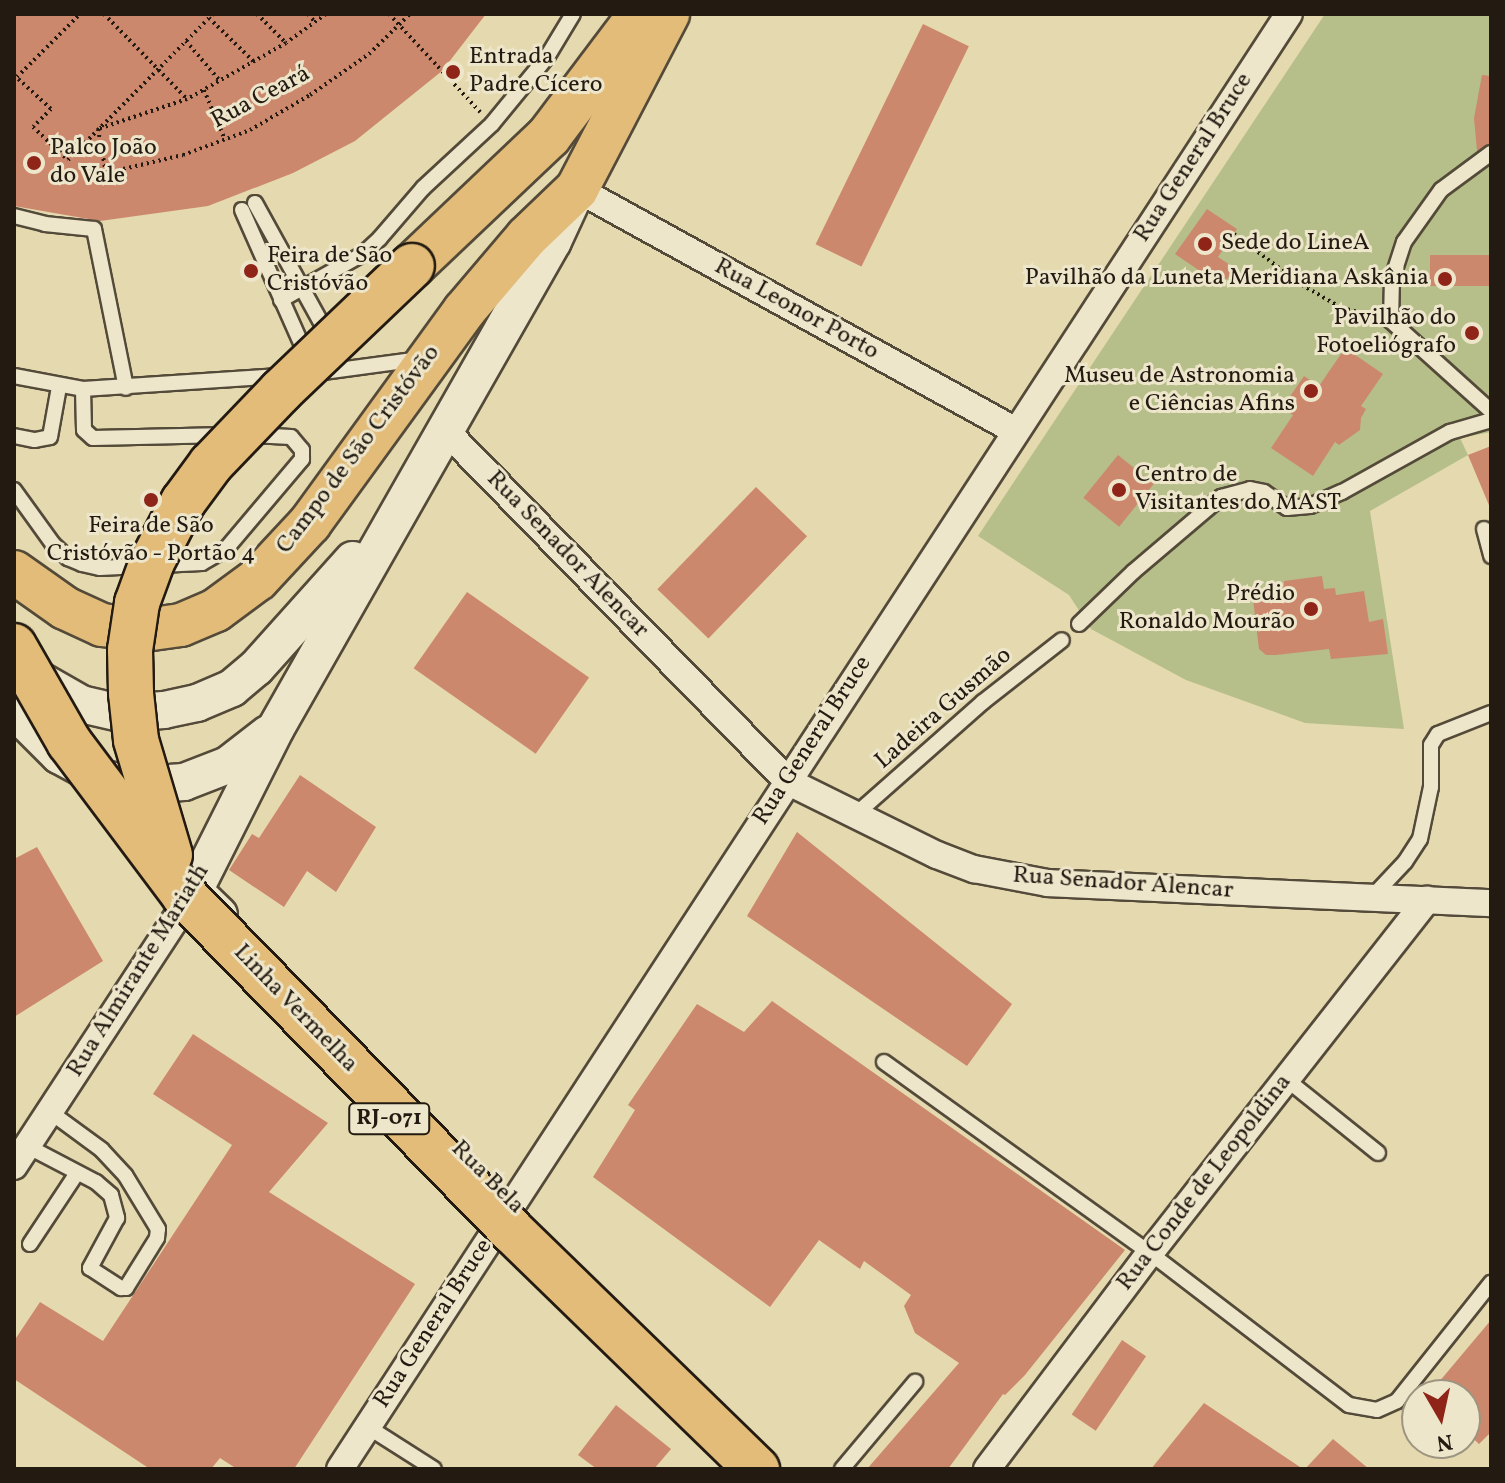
<!DOCTYPE html>
<meta charset="utf-8">
<style>
body{margin:0}
#map{position:relative;width:1505px;height:1483px;overflow:hidden;background:#e5d9af;font-family:Vollkorn,serif}
div>[style]{position:absolute}
[style*='--x']{left:calc(var(--x)*1px);top:calc(var(--y)*1px);width:calc(var(--w)*1px);rotate:calc(var(--a)*1deg)}
.green>*{inset:0;background:#b6bf8a}
.building>*{inset:0;background:#cc886d;transform-origin:0 0}
.path>*{height:4px;margin-top:-2px;transform-origin:0;background:repeating-linear-gradient(90deg,#231a12 0 2px,transparent 0 6px)}
.roads{filter:drop-shadow(2px 0 #544a39) drop-shadow(-2px 0 #544a39) drop-shadow(0 2px #544a39) drop-shadow(0 -2px #544a39)}
.lane>*{height:14px;margin:-7px;padding:0 7px;transform-origin:7px;border-radius:7px;background:#eee6cb}
.street>*{height:26px;margin:-13px;padding:0 13px;transform-origin:13px;border-radius:13px;background:#eee6cb}
.secondary>*{height:36px;margin:-18px;padding:0 18px;transform-origin:18px;border-radius:18px;background:#eee6cb}
.primary>*{height:42px;margin:-21px;padding:0 21px;transform-origin:21px;border-radius:21px;background:#e2bc78}
.highway>*{height:44px;margin:-22px;padding:0 22px;transform-origin:22px;border-radius:22px;background:#e2bc78}
.bridges{filter:drop-shadow(2px 0 #231a12) drop-shadow(-2px 0 #231a12) drop-shadow(0 2px #231a12) drop-shadow(0 -2px #231a12)}
.highway-bridge>*{height:44px;margin:-22px;padding:0 22px;transform-origin:22px;border-radius:22px;background:#e2bc78}
.dots>*{width:22px;height:22px;translate:-50% -50%;box-sizing:border-box;border:4px solid #eee6cb;border-radius:50%}
span{translate:-50% -50%;white-space:nowrap;text-align:center;line-height:1.15;-webkit-text-stroke:6px #eee6cb;paint-order:stroke}
.shield-label span{padding:2px 6px;background:#eee6cb;border:2px solid;border-radius:6px;-webkit-text-stroke-width:0}
.shield-label{font-size:22px;color:#231a12;font-weight:700}
.poi-label{font-size:24px;color:#231a12}
.left{translate:0 -50%;text-align:left}
.right{translate:-100% -50%;text-align:right}
.street-label{font-size:24px;color:#231a12}
.frame{position:absolute;inset:0;border:16px solid #231a12;pointer-events:none}
.north{position:absolute;left:1401px;top:1379px;width:80px;height:80px;box-sizing:border-box;background:#eee6cb;border:2px solid #9d9481;border-radius:50%;rotate:171deg;font-size:22px;font-weight:700;line-height:32px;text-align:center;color:#231a12}
.north::after{content:'';display:block;margin:auto;width:28px;height:36px;background:#8f2418;clip-path:polygon(50% 0,100% 100%,50% 72%,0 100%)}
</style>
<div id="map">
<div class="green">
<i style="clip-path:polygon(1325px 14px,1491px 14px,1491px 432px,1460px 438px,1468px 455px,1370px 511px,1404px 729px,1305px 723px,1186px 680px,1091px 629px,1069px 595px,978px 536px)"></i>
</div>
<div class="building">
<i style="clip-path:polygon(14px 14px,486px 14px,442px 71px,355px 141px,293px 173px,208px 206px,100px 221px,14px 206px)"></i>
<i style="left:923px;top:24px;width:51px;height:245px;rotate:26deg"></i>
<i style="clip-path:polygon(1482px 75px,1491px 76px,1491px 143px,1477px 151px,1474px 118px)"></i>
<i style="clip-path:polygon(1207px 209px,1237px 229px,1218px 257px,1235px 268px,1222px 286px,1175px 254px)"></i>
<i style="left:1491px;top:255px;width:31px;height:61px;rotate:90deg"></i>
<i style="clip-path:polygon(1345px 348px,1383px 374px,1361px 406px,1366px 409px,1361px 418px,1360px 430px,1339px 445px,1335px 442px,1313px 476px,1271px 448px,1293px 415px,1282px 408px,1304px 376px,1319px 386px)"></i>
<i style="clip-path:polygon(1491px 446px,1491px 510px,1468px 455px)"></i>
<i style="left:1118px;top:455px;width:46px;height:55px;rotate:39deg"></i>
<i style="left:756px;top:487px;width:71px;height:142px;rotate:44deg"></i>
<i style="clip-path:polygon(1322px 576px,1324px 589px,1335px 588px,1336px 595px,1364px 591px,1369px 622px,1383px 619px,1388px 654px,1331px 659px,1329px 649px,1276px 655px,1266px 655px,1259px 649px,1253px 599px,1260px 589px,1284px 586px,1284px 581px)"></i>
<i style="left:467px;top:592px;width:149px;height:93px;rotate:35deg"></i>
<i style="clip-path:polygon(300px 775px,376px 827px,336px 892px,307px 871px,284px 907px,229px 870px,252px 834px,259px 838px)"></i>
<i style="clip-path:polygon(797px 832px,1012px 1004px,967px 1066px,747px 916px)"></i>
<i style="clip-path:polygon(37px 847px,103px 961px,14px 1017px,14px 859px)"></i>
<i style="clip-path:polygon(772px 1001px,1125px 1250px,1025px 1375px,1005px 1395px,1003px 1394px,948px 1469px,867px 1469px,959px 1363px,915px 1333px,904px 1306px,911px 1295px,864px 1261px,860px 1269px,819px 1240px,770px 1307px,593px 1177px,635px 1110px,628px 1105px,697px 1004px,744px 1032px)"></i>
<i style="clip-path:polygon(193px 1034px,328px 1123px,269px 1192px,415px 1284px,294px 1469px,237px 1469px,220px 1458px,211px 1469px,150px 1469px,14px 1379px,14px 1341px,40px 1302px,103px 1341px,232px 1145px,153px 1094px)"></i>
<i style="clip-path:polygon(1491px 1320px,1491px 1432px,1479px 1444px,1465px 1431px,1465px 1395px,1428px 1395px)"></i>
<i style="left:1122px;top:1340px;width:29px;height:90px;rotate:34deg"></i>
<i style="clip-path:polygon(1204px 1403px,1303px 1469px,1151px 1469px)"></i>
<i style="clip-path:polygon(616px 1405px,671px 1449px,654px 1469px,597px 1469px,578px 1455px)"></i>
<i style="clip-path:polygon(1333px 1439px,1369px 1469px,1305px 1469px)"></i>
</div>
<div class="path">
<i style="--x:104;--y:14;--w:119;--a:45.7"></i>
<i style="--x:257;--y:14;--w:41;--a:45"></i>
<i style="--x:308;--y:14;--w:11;--a:49"></i>
<i style="--x:326;--y:14;--w:49;--a:144.1"></i>
<i style="--x:286;--y:43;--w:114;--a:150.5"></i>
<i style="--x:187;--y:99;--w:94;--a:161.4"></i>
<i style="--x:98;--y:129;--w:45;--a:79.7"></i>
<i style="--x:106;--y:173;--w:79;--a:-13.2"></i>
<i style="--x:183;--y:155;--w:72;--a:-20.5"></i>
<i style="--x:250;--y:130;--w:69;--a:-30.3"></i>
<i style="--x:310;--y:95;--w:72;--a:-34.8"></i>
<i style="--x:369;--y:54;--w:57;--a:-44.3"></i>
<i style="--x:389;--y:14;--w:134;--a:47.1"></i>
<i style="--x:209;--y:18;--w:62;--a:44.3"></i>
<i style="--x:186;--y:41;--w:52;--a:49.6"></i>
<i style="--x:14;--y:75;--w:50;--a:42.6"></i>
<i style="--x:51;--y:109;--w:25;--a:135"></i>
<i style="--x:33;--y:127;--w:48;--a:43.3"></i>
<i style="--x:68;--y:160;--w:206;--a:-45.2"></i>
<i style="--x:17;--y:77;--w:89;--a:-45"></i>
<i style="--x:204;--y:90;--w:54;--a:67.2"></i>
<i style="--x:1234;--y:234;--w:85;--a:36.9"></i>
<i style="--x:1302;--y:285;--w:46;--a:29.9"></i>
<i style="--x:1342;--y:308;--w:32;--a:14"></i>
</div>
<div class="roads">
<div class="lane">
<i style="--x:1491;--y:153;--w:62;--a:143.5"></i>
<i style="--x:1441;--y:190;--w:64;--a:125.4"></i>
<i style="--x:1404;--y:242;--w:38;--a:108"></i>
<i style="--x:1392;--y:278;--w:43;--a:91.3"></i>
<i style="--x:1391;--y:321;--w:135;--a:42"></i>
<i style="--x:255;--y:203;--w:153;--a:61.1"></i>
<i style="--x:242;--y:210;--w:163;--a:66.1"></i>
<i style="--x:14;--y:216;--w:32;--a:14"></i>
<i style="--x:45;--y:224;--w:49;--a:5.8"></i>
<i style="--x:94;--y:229;--w:162;--a:78.6"></i>
<i style="--x:281;--y:300;--w:94;--a:-29.3"></i>
<i style="--x:363;--y:254;--w:23;--a:-43"></i>
<i style="--x:380;--y:238;--w:66;--a:-49.3"></i>
<i style="--x:423;--y:188;--w:94;--a:-42.8"></i>
<i style="--x:492;--y:124;--w:87;--a:-50.6"></i>
<i style="--x:547;--y:57;--w:50;--a:-58.8"></i>
<i style="--x:316;--y:373;--w:104;--a:-7.7"></i>
<i style="--x:14;--y:376;--w:70;--a:10.7"></i>
<i style="--x:83;--y:389;--w:197;--a:-3.8"></i>
<i style="--x:83;--y:389;--w:41;--a:88.6"></i>
<i style="--x:84;--y:430;--w:12;--a:42"></i>
<i style="--x:93;--y:438;--w:133;--a:-1.3"></i>
<i style="--x:14;--y:436;--w:21;--a:11"></i>
<i style="--x:35;--y:440;--w:15;--a:-11"></i>
<i style="--x:50;--y:437;--w:51;--a:-79.8"></i>
<i style="--x:14;--y:490;--w:67;--a:54.2"></i>
<i style="--x:53;--y:544;--w:21;--a:43"></i>
<i style="--x:68;--y:558;--w:15;--a:23"></i>
<i style="--x:82;--y:564;--w:18;--a:13"></i>
<i style="--x:100;--y:568;--w:102;--a:-2.8"></i>
<i style="--x:202;--y:563;--w:28;--a:-30"></i>
<i style="--x:226;--y:549;--w:118;--a:-49.8"></i>
<i style="--x:302;--y:459;--w:9;--a:-90"></i>
<i style="--x:302;--y:450;--w:17;--a:-130"></i>
<i style="--x:291;--y:437;--w:40;--a:-177.1"></i>
<i style="--x:1484;--y:529;--w:28;--a:75"></i>
<i style="--x:1079;--y:624;--w:75;--a:-43.9"></i>
<i style="--x:1133;--y:572;--w:116;--a:-40.4"></i>
<i style="--x:1221;--y:497;--w:30;--a:-15"></i>
<i style="--x:1250;--y:489;--w:14;--a:12"></i>
<i style="--x:1264;--y:492;--w:28;--a:35"></i>
<i style="--x:1287;--y:508;--w:23;--a:-5"></i>
<i style="--x:1310;--y:506;--w:35;--a:-24"></i>
<i style="--x:1342;--y:492;--w:124;--a:-29.1"></i>
<i style="--x:1450;--y:432;--w:43;--a:-16.3"></i>
<i style="--x:856;--y:814;--w:169;--a:-41.4"></i>
<i style="--x:983;--y:702;--w:100;--a:-38.1"></i>
<i style="--x:1372;--y:897;--w:48;--a:-46.7"></i>
<i style="--x:1405;--y:862;--w:27;--a:-57"></i>
<i style="--x:1420;--y:839;--w:53;--a:-78.1"></i>
<i style="--x:1431;--y:787;--w:42;--a:-90"></i>
<i style="--x:1431;--y:745;--w:13;--a:-58"></i>
<i style="--x:1438;--y:734;--w:57;--a:-21.6"></i>
<i style="--x:884;--y:1062;--w:327;--a:35.7"></i>
<i style="--x:1150;--y:1253;--w:250;--a:37.4"></i>
<i style="--x:1349;--y:1405;--w:28;--a:10"></i>
<i style="--x:1377;--y:1410;--w:22;--a:-24"></i>
<i style="--x:1397;--y:1401;--w:151;--a:-51.5"></i>
<i style="--x:1286;--y:1079;--w:118;--a:38.8"></i>
<i style="--x:27;--y:1146;--w:78;--a:27.6"></i>
<i style="--x:96;--y:1182;--w:20;--a:41"></i>
<i style="--x:111;--y:1195;--w:24;--a:75"></i>
<i style="--x:117;--y:1218;--w:57;--a:118.4"></i>
<i style="--x:90;--y:1268;--w:37;--a:33"></i>
<i style="--x:121;--y:1288;--w:5;--a:0"></i>
<i style="--x:126;--y:1288;--w:59;--a:-58.2"></i>
<i style="--x:157;--y:1238;--w:9;--a:-84"></i>
<i style="--x:158;--y:1229;--w:63;--a:-121.4"></i>
<i style="--x:125;--y:1175;--w:34;--a:-133"></i>
<i style="--x:102;--y:1150;--w:64;--a:-143.8"></i>
<i style="--x:30;--y:1244;--w:85;--a:-56.5"></i>
<i style="--x:368;--y:1427;--w:78;--a:32.5"></i>
<i style="--x:842;--y:1469;--w:114;--a:-50"></i>
</div>
<div class="street">
<i style="--x:577;--y:189;--w:501;--a:28.87"></i>
<i style="--x:444;--y:429;--w:491;--a:45.7"></i>
<i style="--x:787;--y:781;--w:167;--a:26.3"></i>
<i style="--x:937;--y:855;--w:40;--a:21"></i>
<i style="--x:974;--y:869;--w:75;--a:10.7"></i>
<i style="--x:1048;--y:883;--w:443;--a:2.6"></i>
<i style="--x:14;--y:1166;--w:329;--a:-56.8"></i>
<i style="--x:340;--y:1469;--w:1737;--a:-56.89"></i>
<i style="--x:987;--y:1469;--w:271;--a:-53"></i>
<i style="--x:1150;--y:1253;--w:449;--a:-51.9"></i>
</div>
<div class="secondary">
<i style="--x:41;--y:681;--w:46;--a:29.9"></i>
<i style="--x:81;--y:704;--w:40;--a:13"></i>
<i style="--x:120;--y:713;--w:44;--a:-3.9"></i>
<i style="--x:164;--y:710;--w:34;--a:-12"></i>
<i style="--x:197;--y:703;--w:38;--a:-23"></i>
<i style="--x:232;--y:688;--w:31;--a:-40"></i>
<i style="--x:256;--y:668;--w:145;--a:-48.1"></i>
<i style="--x:14;--y:710;--w:64;--a:45"></i>
<i style="--x:59;--y:755;--w:50;--a:28.6"></i>
<i style="--x:103;--y:779;--w:36;--a:10"></i>
<i style="--x:138;--y:785;--w:46;--a:-3.7"></i>
<i style="--x:184;--y:782;--w:47;--a:-21.1"></i>
<i style="--x:228;--y:765;--w:51;--a:-37.8"></i>
<i style="--x:219;--y:915;--w:35;--a:-136"></i>
<i style="--x:194;--y:891;--w:182;--a:-63.3"></i>
<i style="--x:276;--y:728;--w:560;--a:-60.37"></i>
<i style="--x:553;--y:241;--w:47;--a:-65.1"></i>
</div>
<div class="primary">
<i style="--x:14;--y:572;--w:62;--a:35.2"></i>
<i style="--x:65;--y:608;--w:41;--a:24.7"></i>
<i style="--x:102;--y:625;--w:43;--a:6.6"></i>
<i style="--x:145;--y:630;--w:36;--a:-8"></i>
<i style="--x:181;--y:625;--w:38;--a:-23"></i>
<i style="--x:216;--y:610;--w:52;--a:-36.4"></i>
<i style="--x:258;--y:579;--w:76;--a:-47.1"></i>
<i style="--x:310;--y:523;--w:262;--a:-54"></i>
<i style="--x:464;--y:311;--w:97;--a:-49.6"></i>
<i style="--x:527;--y:237;--w:69;--a:-43.8"></i>
<i style="--x:577;--y:189;--w:197;--a:-62.5"></i>
</div>
<div class="highway">
<i style="--x:412;--y:266;--w:189;--a:-43.5"></i>
<i style="--x:549;--y:136;--w:153;--a:-53"></i>
</div>
</div>
<div class="bridges">
<div class="highway-bridge">
<i style="--x:14;--y:646;--w:111;--a:60.2"></i>
<i style="--x:69;--y:742;--w:191;--a:53.1"></i>
<i style="--x:184;--y:895;--w:470;--a:45.7"></i>
<i style="--x:512;--y:1231;--w:342;--a:44.2"></i>
<i style="--x:170;--y:855;--w:120;--a:-106.5"></i>
<i style="--x:136;--y:740;--w:47;--a:-96.1"></i>
<i style="--x:131;--y:693;--w:43;--a:-91.3"></i>
<i style="--x:130;--y:650;--w:48;--a:-81.5"></i>
<i style="--x:137;--y:603;--w:44;--a:-69.9"></i>
<i style="--x:152;--y:562;--w:68;--a:-62.7"></i>
<i style="--x:183;--y:502;--w:47;--a:-53.6"></i>
<i style="--x:211;--y:464;--w:101;--a:-46.2"></i>
<i style="--x:281;--y:391;--w:181;--a:-43.7"></i>
</div>
</div>
<div class="dots">
<i style="left:453px;top:72px;background:#8f2418"></i>
<i style="left:34px;top:163px;background:#8f2418"></i>
<i style="left:1205px;top:244px;background:#8f2418"></i>
<i style="left:251px;top:271px;background:#8f2418"></i>
<i style="left:1445px;top:279px;background:#8f2418"></i>
<i style="left:1472px;top:333px;background:#8f2418"></i>
<i style="left:1311px;top:391px;background:#8f2418"></i>
<i style="left:1119px;top:490px;background:#8f2418"></i>
<i style="left:151px;top:500px;background:#8f2418"></i>
<i style="left:1311px;top:609px;background:#8f2418"></i>
</div>
<div class="shield-label">
<span style="left:389px;top:1119px">RJ-071</span>
</div>
<div class="poi-label">
<span class="left" style="left:469px;top:72px">Entrada<br>Padre Cícero</span>
<span class="left" style="left:50px;top:163px">Palco João<br>do Vale</span>
<span class="left" style="left:1221px;top:244px">Sede do LineA</span>
<span class="left" style="left:267px;top:271px">Feira de São<br>Cristóvão</span>
<span class="right" style="left:1429px;top:279px">Pavilhão da Luneta Meridiana Askânia</span>
<span class="right" style="left:1456px;top:333px">Pavilhão do<br>Fotoeliógrafo</span>
<span class="right" style="left:1295px;top:391px">Museu de Astronomia<br>e Ciências Afins</span>
<span class="left" style="left:1135px;top:490px">Centro de<br>Visitantes do MAST</span>
<span style="left:151px;top:541px">Feira de São<br>Cristóvão - Portão 4</span>
<span class="right" style="left:1295px;top:609px">Prédio<br>Ronaldo Mourão</span>
</div>
<div class="street-label">
<span style="left:261px;top:98px;rotate:-28deg">Rua Ceará</span>
<span style="left:1194px;top:158px;rotate:-57deg">Rua General Bruce</span>
<span style="left:796px;top:310px;rotate:29deg">Rua Leonor Porto</span>
<span style="left:359px;top:450px;rotate:-53deg">Campo de São Cristóvão</span>
<span style="left:567px;top:555px;rotate:46deg">Rua Senador Alencar</span>
<span style="left:944px;top:709px;rotate:-41deg">Ladeira Gusmão</span>
<span style="left:813px;top:741px;rotate:-57deg">Rua General Bruce</span>
<span style="left:1123px;top:884px;rotate:4deg">Rua Senador Alencar</span>
<span style="left:139px;top:971px;rotate:-58deg">Rua Almirante Mariath</span>
<span style="left:295px;top:1009px;rotate:46deg">Linha Vermelha</span>
<span style="left:487px;top:1178px;rotate:45deg">Rua Bela</span>
<span style="left:1205px;top:1183px;rotate:-52deg">Rua Conde de Leopoldina</span>
<span style="left:434px;top:1324px;rotate:-57deg">Rua General Bruce</span>
</div>
<div class="frame"></div>
<div class="north">N</div>
</div>
